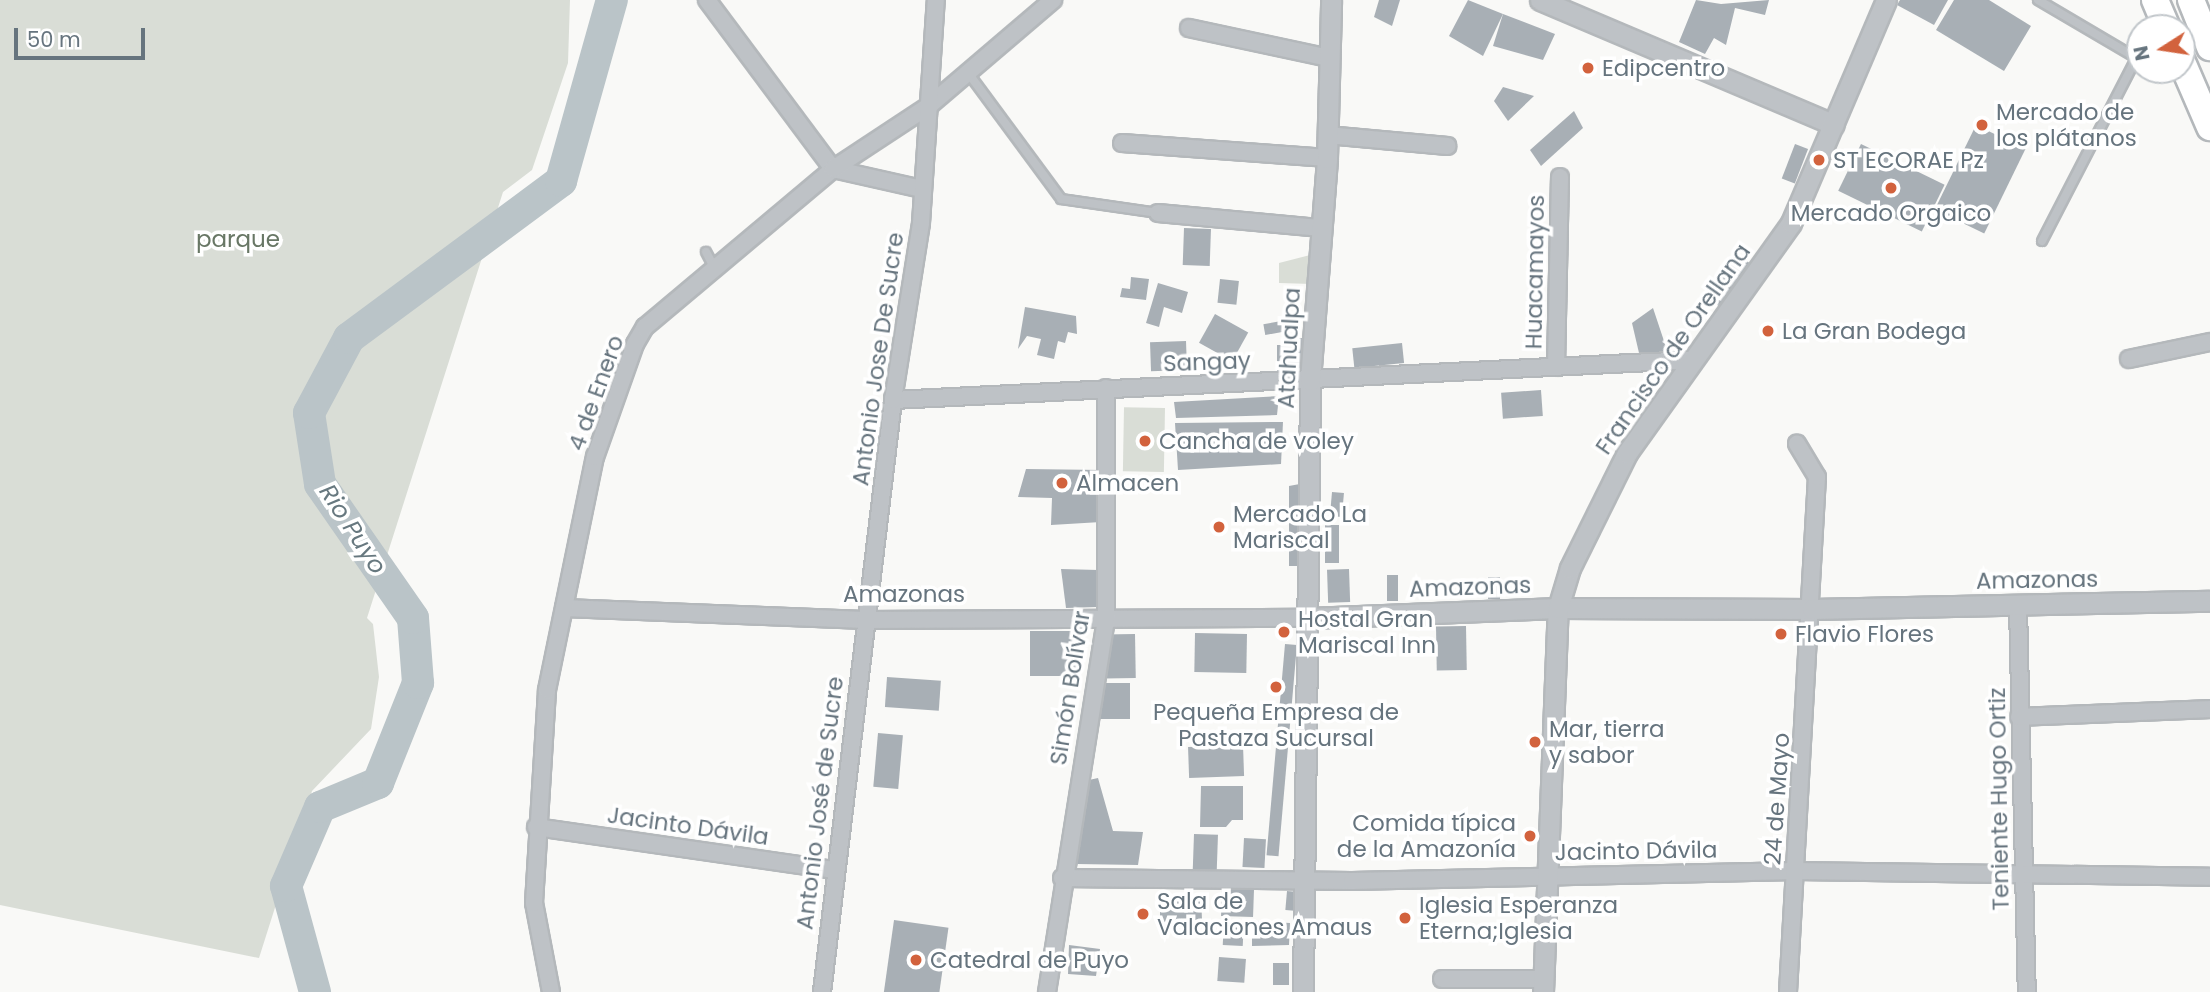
<!DOCTYPE html>
<meta charset="utf-8">
<style>
body{margin:0}
#map{position:relative;width:2210px;height:992px;overflow:hidden;background:#f9f9f7;font-family:Poppins,sans-serif}
div>[style]{position:absolute}
[style*='--x']{left:calc(var(--x)*1px);top:calc(var(--y)*1px);width:calc(var(--w)*1px);rotate:calc(var(--a)*1deg)}
.green>*{inset:0;background:#d9ddd6;transform-origin:0 0}
.river>*{height:32px;margin:-16px;padding:0 16px;transform-origin:16px;border-radius:16px;background:#bac4c8}
.building>*{inset:0;background:#a8afb5;transform-origin:0 0}
.roads{filter:drop-shadow(2px 0 #b4b8bb) drop-shadow(-2px 0 #b4b8bb) drop-shadow(0 2px #b4b8bb) drop-shadow(0 -2px #b4b8bb)}
.service>*{height:8px;margin:-4px;padding:0 4px;transform-origin:4px;border-radius:4px;background:#bec2c6}
.minor>*{height:16px;margin:-8px;padding:0 8px;transform-origin:8px;border-radius:8px;background:#bec2c6}
.tertiary>*{height:19px;margin:-9.5px;padding:0 9.5px;transform-origin:9.5px;border-radius:9.5px;background:#bec2c6}
.trunk>*{height:26px;margin:-13px;padding:0 13px;transform-origin:13px;border-radius:13px;background:#fff}
.dots>*{width:19px;height:19px;translate:-50% -50%;box-sizing:border-box;border:4px solid #fff;border-radius:50%}
span{translate:-50% -50%;white-space:nowrap;text-align:center;line-height:1.15;-webkit-text-stroke:7px #fff;paint-order:stroke}
.poi-label{font-size:23px;color:#66747e}
.left{translate:0 -50%;text-align:left}
.right{translate:-100% -50%;text-align:right}
.park-label{font-size:23px;color:#687765}
.street-label{font-size:23px;color:#66747e}
.water-label{font-size:24px;color:#67787f;font-style:italic}
.north{position:absolute;left:2126px;top:14px;width:70px;height:70px;box-sizing:border-box;background:#fff;border:2px solid #c2c7cb;border-radius:50%;rotate:258deg;font-size:19px;font-weight:700;line-height:28px;text-align:center;color:#66747e}
.north::after{content:'';display:block;margin:auto;width:24px;height:32px;background:#d2623d;clip-path:polygon(50% 0,100% 100%,50% 72%,0 100%)}
.scale{position:absolute;left:14px;top:28px;width:131px;height:32px;box-sizing:border-box;border:4px solid #66747e;border-top:0;padding-left:9px;font-size:21px;line-height:24px;white-space:nowrap;color:#66747e;-webkit-text-stroke:5px #fff;paint-order:stroke}
</style>
<div id="map">
<div class="green">
<i style="clip-path:polygon(0 0,570px 0,568px 63px,532px 170px,503px 192px,367px 618px,373px 624px,379px 677px,371px 729px,312px 791px,259px 958px,0 905px)"></i>
<i style="clip-path:polygon(1314px 254px,1312px 284px,1279px 283px,1279px 263px)"></i>
<i style="left:1165px;top:408px;width:64px;height:41px;rotate:91deg"></i>
</div>
<div class="river">
<i style="--x:315;--y:992;--w:110;--a:-105.3"></i>
<i style="--x:286;--y:886;--w:86;--a:-66.7"></i>
<i style="--x:320;--y:807;--w:63;--a:-22.5"></i>
<i style="--x:378;--y:783;--w:108;--a:-68.2"></i>
<i style="--x:418;--y:683;--w:65;--a:-94.4"></i>
<i style="--x:413;--y:618;--w:163;--a:-124.8"></i>
<i style="--x:320;--y:484;--w:72;--a:-98.8"></i>
<i style="--x:309;--y:413;--w:85;--a:-61.9"></i>
<i style="--x:349;--y:338;--w:264;--a:-36.5"></i>
<i style="--x:561;--y:181;--w:188;--a:-74.3"></i>
</div>
<div class="building">
<i style="clip-path:polygon(1379px 0,1400px 0,1392px 26px,1374px 17px)"></i>
<i style="clip-path:polygon(1468px 0,1503px 14px,1483px 56px,1449px 36px)"></i>
<i style="clip-path:polygon(1696px 0,1721px 4px,1769px 0,1765px 15px,1735px 8px,1726px 45px,1714px 38px,1705px 54px,1679px 42px)"></i>
<i style="clip-path:polygon(1900px 0,1948px 0,1934px 25px,1897px 5px)"></i>
<i style="clip-path:polygon(1954px 0,1989px 0,2031px 26px,2004px 71px,1936px 30px)"></i>
<i style="clip-path:polygon(1503px 14px,1555px 34px,1543px 60px,1493px 46px)"></i>
<i style="clip-path:polygon(1503px 87px,1534px 96px,1508px 121px,1494px 101px)"></i>
<i style="clip-path:polygon(1574px 111px,1583px 128px,1541px 166px,1530px 150px)"></i>
<i style="left:1976px;top:125px;width:55px;height:94px;rotate:26deg"></i>
<i style="left:1795px;top:144px;width:14px;height:37px;rotate:21deg"></i>
<i style="left:1861px;top:144px;width:93px;height:52px;rotate:26deg"></i>
<i style="left:1184px;top:228px;width:27px;height:37px;rotate:2deg"></i>
<i style="left:1738px;top:254px;width:23px;height:53px;rotate:38deg"></i>
<i style="clip-path:polygon(1131px 277px,1149px 279px,1146px 300px,1120px 297px,1122px 288px,1130px 289px)"></i>
<i style="left:1220px;top:279px;width:19px;height:24px;rotate:6deg"></i>
<i style="clip-path:polygon(1158px 283px,1188px 292px,1182px 313px,1164px 307px,1159px 327px,1146px 323px)"></i>
<i style="clip-path:polygon(1025px 307px,1076px 316px,1077px 334px,1068px 332px,1065px 343px,1058px 341px,1054px 359px,1037px 355px,1041px 339px,1027px 336px,1018px 349px)"></i>
<i style="clip-path:polygon(1653px 308px,1668px 353px,1639px 353px,1632px 323px)"></i>
<i style="left:1215px;top:314px;width:38px;height:33px;rotate:29deg"></i>
<i style="left:1287px;top:320px;width:11px;height:24px;rotate:80deg"></i>
<i style="clip-path:polygon(1291px 338px,1305px 338px,1305px 371px,1277px 371px,1277px 345px,1290px 345px)"></i>
<i style="left:1186px;top:341px;width:29px;height:36px;rotate:88deg"></i>
<i style="left:1402px;top:343px;width:20px;height:50px;rotate:84deg"></i>
<i style="left:1541px;top:390px;width:26px;height:40px;rotate:86deg"></i>
<i style="clip-path:polygon(1279px 396px,1277px 415px,1176px 418px,1174px 402px)"></i>
<i style="clip-path:polygon(1283px 422px,1281px 464px,1178px 470px,1175px 423px)"></i>
<i style="clip-path:polygon(1026px 469px,1102px 470px,1101px 522px,1051px 525px,1052px 498px,1018px 497px)"></i>
<i style="clip-path:polygon(1305px 483px,1303px 566px,1289px 566px,1289px 486px)"></i>
<i style="left:1332px;top:492px;width:12px;height:24px;rotate:5deg"></i>
<i style="left:1325px;top:525px;width:14px;height:38px"></i>
<i style="clip-path:polygon(1061px 569px,1098px 570px,1097px 607px,1066px 608px)"></i>
<i style="left:1349px;top:569px;width:33px;height:22px;rotate:88deg"></i>
<i style="left:1387px;top:575px;width:11px;height:26px"></i>
<i style="left:1488px;top:577px;width:12px;height:22px"></i>
<i style="left:1466px;top:626px;width:44px;height:30px;rotate:89deg"></i>
<i style="clip-path:polygon(1030px 631px,1079px 631px,1085px 642px,1077px 676px,1030px 676px)"></i>
<i style="left:1195px;top:633px;width:52px;height:39px;rotate:1deg"></i>
<i style="left:1135px;top:634px;width:44px;height:31px;rotate:89deg"></i>
<i style="left:1285px;top:644px;width:12px;height:212px;rotate:5deg"></i>
<i style="left:887px;top:677px;width:54px;height:30px;rotate:4deg"></i>
<i style="left:1100px;top:683px;width:30px;height:36px"></i>
<i style="left:878px;top:733px;width:25px;height:54px;rotate:5deg"></i>
<i style="left:1243px;top:745px;width:31px;height:55px;rotate:88deg"></i>
<i style="clip-path:polygon(1098px 778px,1113px 831px,1143px 832px,1138px 865px,1077px 864px,1089px 780px)"></i>
<i style="clip-path:polygon(1201px 786px,1243px 786px,1243px 820px,1232px 820px,1226px 827px,1200px 827px)"></i>
<i style="left:1194px;top:834px;width:24px;height:37px;rotate:2deg"></i>
<i style="left:1244px;top:838px;width:22px;height:29px;rotate:3deg"></i>
<i style="left:1222px;top:889px;width:32px;height:27px;rotate:2deg"></i>
<i style="left:1287px;top:891px;width:12px;height:19px;rotate:5deg"></i>
<i style="clip-path:polygon(1160px 894px,1201px 895px,1202px 920px,1160px 923px)"></i>
<i style="left:894px;top:920px;width:55px;height:73px;rotate:8deg"></i>
<i style="left:1224px;top:921px;width:20px;height:24px;rotate:3deg"></i>
<i style="clip-path:polygon(1252px 921px,1290px 923px,1289px 945px,1252px 946px)"></i>
<i style="clip-path:polygon(1069px 945px,1100px 949px,1096px 976px,1068px 974px)"></i>
<i style="left:1219px;top:957px;width:27px;height:24px;rotate:4deg"></i>
<i style="left:1273px;top:963px;width:16px;height:22px"></i>
</div>
<div class="roads">
<div class="service">
<i style="--x:2038;--y:0;--w:118;--a:30.5"></i>
<i style="--x:969;--y:74;--w:155;--a:53.6"></i>
<i style="--x:1061;--y:199;--w:98;--a:8.2"></i>
<i style="--x:2042;--y:241;--w:205;--a:-62.7"></i>
<i style="--x:706;--y:252;--w:19;--a:62"></i>
</div>
<div class="minor">
<i style="--x:707;--y:0;--w:211;--a:53.3"></i>
<i style="--x:833;--y:169;--w:91;--a:12.7"></i>
<i style="--x:1189;--y:28;--w:143;--a:12.1"></i>
<i style="--x:1327;--y:135;--w:121;--a:5.2"></i>
<i style="--x:1122;--y:143;--w:206;--a:4.2"></i>
<i style="--x:1158;--y:213;--w:164;--a:5.3"></i>
<i style="--x:2129;--y:359;--w:83;--a:-11.9"></i>
<i style="--x:1556;--y:367;--w:190;--a:-88.8"></i>
<i style="--x:893;--y:400;--w:800;--a:-2.87"></i>
<i style="--x:2018;--y:605;--w:387;--a:88.7"></i>
<i style="--x:564;--y:608;--w:301;--a:2.3"></i>
<i style="--x:865;--y:620;--w:443;--a:-0.3"></i>
<i style="--x:2019;--y:717;--w:191;--a:-2.4"></i>
<i style="--x:536;--y:827;--w:301;--a:8.2"></i>
<i style="--x:1062;--y:878;--w:290;--a:0.6"></i>
<i style="--x:1352;--y:881;--w:444;--a:-1.3"></i>
<i style="--x:1796;--y:871;--w:414;--a:0.8"></i>
<i style="--x:1442;--y:979;--w:101;--a:0"></i>
<i style="--x:551;--y:992;--w:91;--a:-100.8"></i>
<i style="--x:534;--y:903;--w:213;--a:-86.5"></i>
<i style="--x:547;--y:690;--w:238;--a:-78.4"></i>
<i style="--x:595;--y:457;--w:120;--a:-70.5"></i>
<i style="--x:635;--y:344;--w:20;--a:-60"></i>
<i style="--x:645;--y:327;--w:246;--a:-40"></i>
<i style="--x:833;--y:169;--w:116;--a:-33.4"></i>
<i style="--x:930;--y:105;--w:162;--a:-40.5"></i>
<i style="--x:822;--y:992;--w:596;--a:-83.16"></i>
<i style="--x:893;--y:400;--w:179;--a:-81"></i>
<i style="--x:921;--y:223;--w:224;--a:-86.2"></i>
<i style="--x:1047;--y:992;--w:378;--a:-81"></i>
<i style="--x:1106;--y:619;--w:231;--a:-90"></i>
<i style="--x:1788;--y:992;--w:516;--a:-86.78"></i>
<i style="--x:1817;--y:477;--w:39;--a:-121"></i>
</div>
<div class="tertiary">
<i style="--x:1540;--y:0;--w:319;--a:23"></i>
<i style="--x:1308;--y:618;--w:250;--a:-2.3"></i>
<i style="--x:1558;--y:608;--w:254;--a:0.2"></i>
<i style="--x:1812;--y:609;--w:398;--a:-1.2"></i>
<i style="--x:1303;--y:992;--w:612;--a:-89.34"></i>
<i style="--x:1310;--y:380;--w:223;--a:-85.6"></i>
<i style="--x:1327;--y:158;--w:158;--a:-88.5"></i>
<i style="--x:1543;--y:992;--w:384;--a:-87.8"></i>
<i style="--x:1558;--y:608;--w:42;--a:-73.3"></i>
<i style="--x:1570;--y:568;--w:128;--a:-63.6"></i>
<i style="--x:1627;--y:453;--w:282;--a:-54.5"></i>
<i style="--x:1791;--y:223;--w:242;--a:-66.9"></i>
</div>
<div class="trunk">
<i style="--x:2155;--y:0;--w:30;--a:67"></i>
<i style="--x:2191;--y:0;--w:51;--a:68"></i>
<i style="--x:2182;--y:62;--w:71;--a:66.7"></i>
</div>
</div>
<div class="dots">
<i style="left:1588px;top:68px;background:#d2623d"></i>
<i style="left:1982px;top:125px;background:#d2623d"></i>
<i style="left:1819px;top:160px;background:#d2623d"></i>
<i style="left:1891px;top:188px;background:#d2623d"></i>
<i style="left:1768px;top:331px;background:#d2623d"></i>
<i style="left:1145px;top:441px;background:#d2623d"></i>
<i style="left:1062px;top:483px;background:#d2623d"></i>
<i style="left:1219px;top:527px;background:#d2623d"></i>
<i style="left:1284px;top:632px;background:#d2623d"></i>
<i style="left:1781px;top:634px;background:#d2623d"></i>
<i style="left:1276px;top:687px;background:#d2623d"></i>
<i style="left:1535px;top:742px;background:#d2623d"></i>
<i style="left:1530px;top:836px;background:#d2623d"></i>
<i style="left:1143px;top:914px;background:#d2623d"></i>
<i style="left:1405px;top:918px;background:#d2623d"></i>
<i style="left:916px;top:960px;background:#d2623d"></i>
</div>
<div class="poi-label">
<span class="left" style="left:1602px;top:68px">Edipcentro</span>
<span class="left" style="left:1996px;top:125px">Mercado de<br>los plátanos</span>
<span class="left" style="left:1833px;top:160px">ST ECORAE Pz</span>
<span style="left:1891px;top:213px">Mercado Orgaico</span>
<span class="left" style="left:1782px;top:331px">La Gran Bodega</span>
<span class="left" style="left:1159px;top:441px">Cancha de voley</span>
<span class="left" style="left:1076px;top:483px">Almacen</span>
<span class="left" style="left:1233px;top:527px">Mercado La<br>Mariscal</span>
<span class="left" style="left:1298px;top:632px">Hostal Gran<br>Mariscal Inn</span>
<span class="left" style="left:1795px;top:634px">Flavio Flores</span>
<span style="left:1276px;top:725px">Pequeña Empresa de<br>Pastaza Sucursal</span>
<span class="left" style="left:1549px;top:742px">Mar, tierra<br>y sabor</span>
<span class="right" style="left:1516px;top:836px">Comida típica<br>de la Amazonía</span>
<span class="left" style="left:1157px;top:914px">Sala de<br>Valaciones Amaus</span>
<span class="left" style="left:1419px;top:918px">Iglesia Esperanza<br>Eterna;Iglesia</span>
<span class="left" style="left:930px;top:960px">Catedral de Puyo</span>
</div>
<div class="park-label">
<span style="left:238px;top:239px">parque</span>
</div>
<div class="street-label">
<span style="left:1535px;top:272px;rotate:-89deg">Huacamayos</span>
<span style="left:1289px;top:348px;rotate:-87deg">Atahualpa</span>
<span style="left:1673px;top:349px;rotate:-55deg">Francisco de Orellana</span>
<span style="left:878px;top:359px;rotate:-82deg">Antonio Jose De Sucre</span>
<span style="left:1207px;top:362px;rotate:-2deg">Sangay</span>
<span style="left:596px;top:393px;rotate:-70deg">4 de Enero</span>
<span style="left:2037px;top:580px;rotate:-1deg">Amazonas</span>
<span style="left:1470px;top:587px;rotate:-2deg">Amazonas</span>
<span style="left:904px;top:594px">Amazonas</span>
<span style="left:1070px;top:688px;rotate:-81deg">Simón Bolívar</span>
<span style="left:1777px;top:799px;rotate:-86deg">24 de Mayo</span>
<span style="left:1999px;top:799px;rotate:-91deg">Teniente Hugo Ortiz</span>
<span style="left:820px;top:803px;rotate:-83deg">Antonio José de Sucre</span>
<span style="left:688px;top:826px;rotate:8deg">Jacinto Dávila</span>
<span style="left:1636px;top:851px;rotate:-1deg">Jacinto Dávila</span>
</div>
<div class="water-label">
<span style="left:353px;top:529px;rotate:57deg">Rio Puyo</span>
</div>
<div class="north">N</div>
<div class="scale">50 m</div>
</div>
